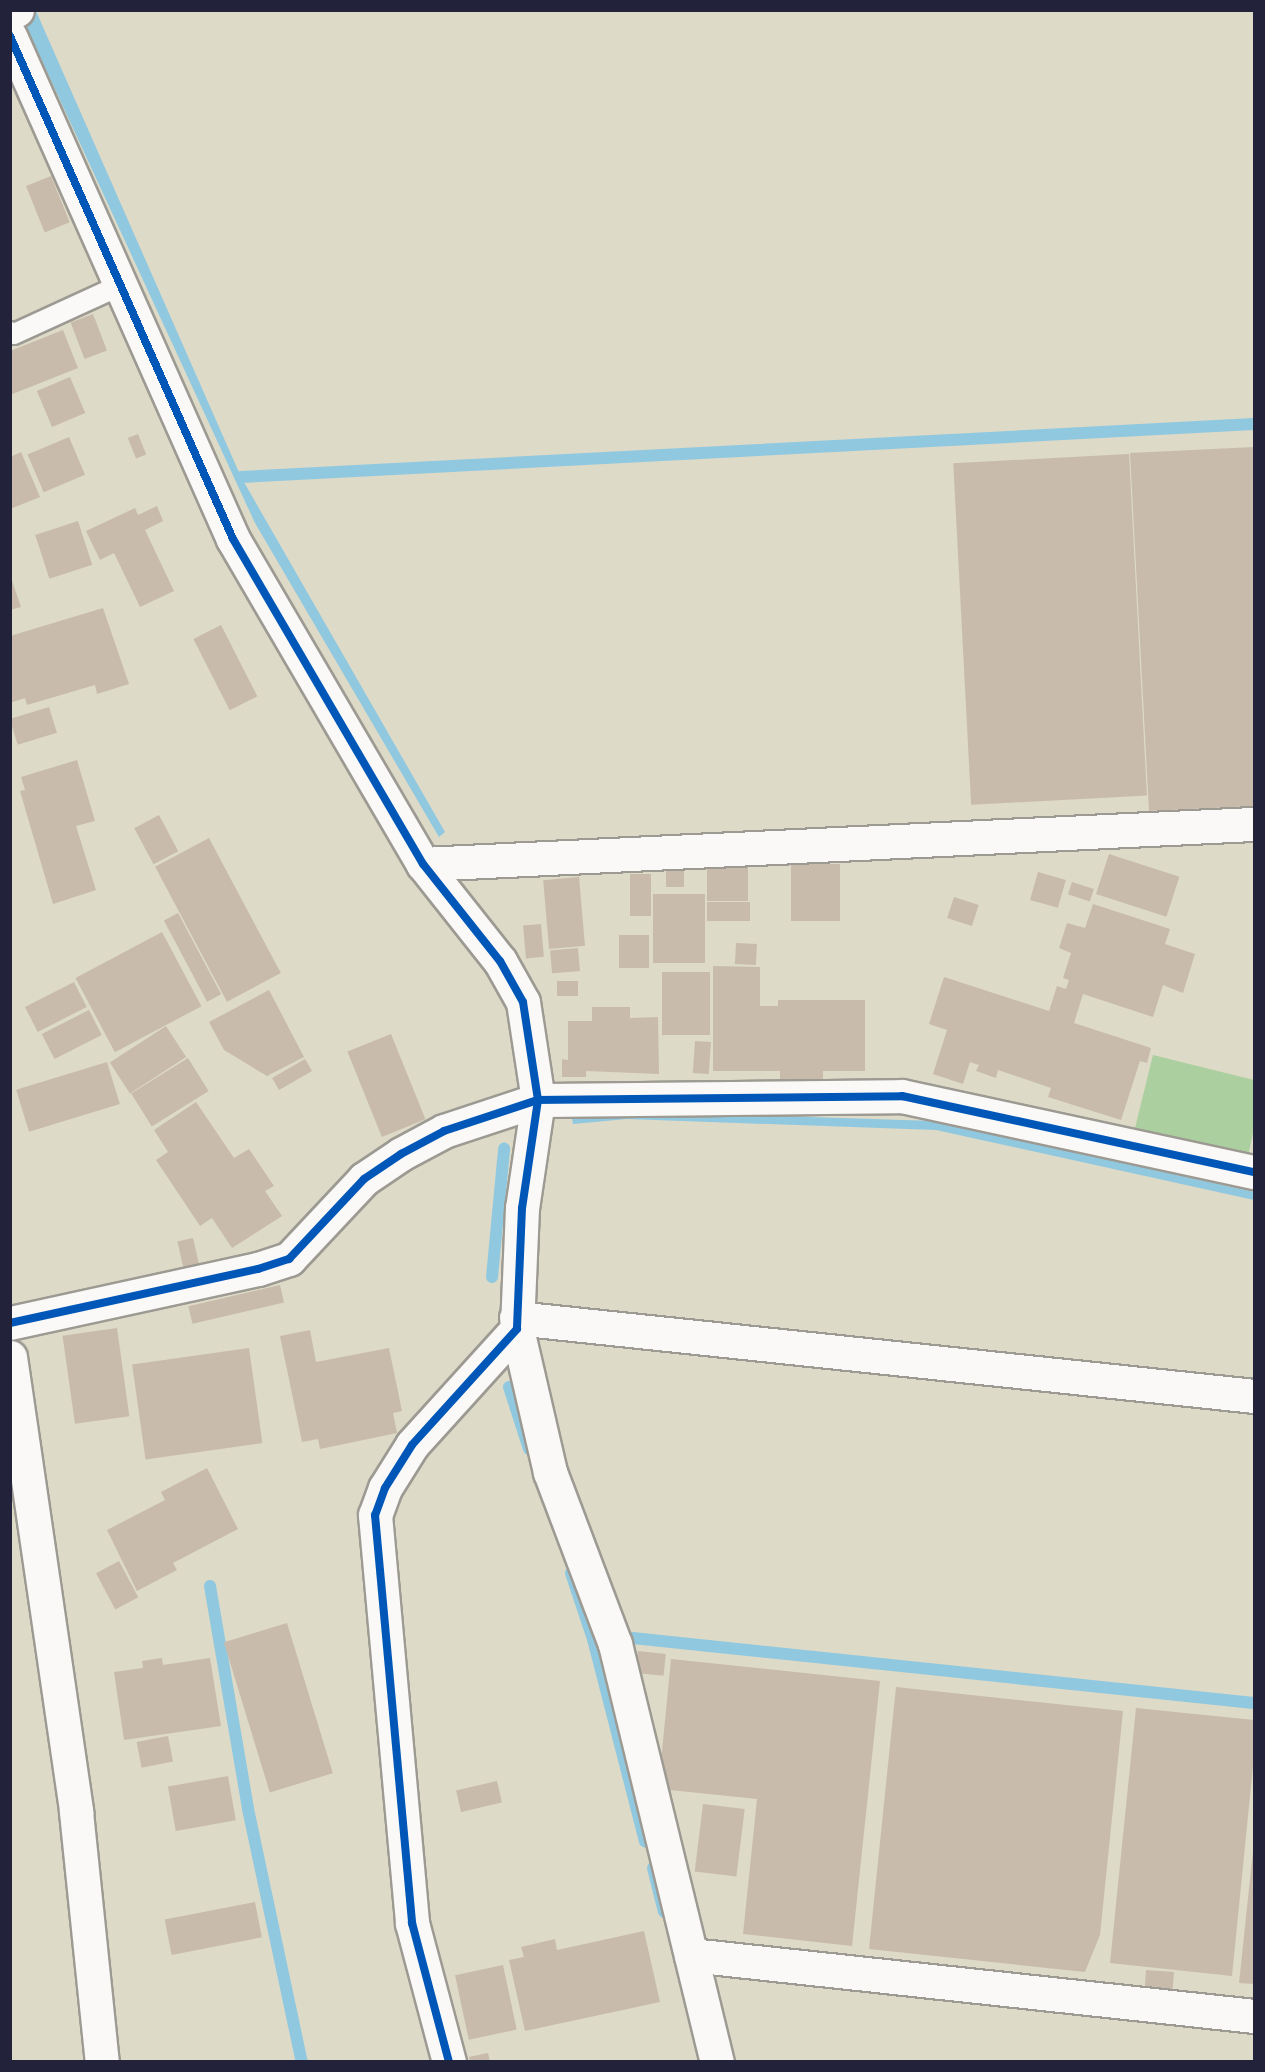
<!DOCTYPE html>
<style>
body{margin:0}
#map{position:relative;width:1265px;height:2072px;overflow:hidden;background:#dddac7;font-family:Caveat,sans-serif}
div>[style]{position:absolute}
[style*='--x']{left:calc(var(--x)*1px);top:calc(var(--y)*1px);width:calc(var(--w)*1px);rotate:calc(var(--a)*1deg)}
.green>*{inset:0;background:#accf9f}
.water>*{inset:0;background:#90c8e0}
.stream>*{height:12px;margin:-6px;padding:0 6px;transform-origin:6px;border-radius:6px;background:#90c8e0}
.building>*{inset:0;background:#c9bbac;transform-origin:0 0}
.roads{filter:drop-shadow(2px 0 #9c9a92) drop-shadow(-2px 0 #9c9a92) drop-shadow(0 2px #9c9a92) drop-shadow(0 -2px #9c9a92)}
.lane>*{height:20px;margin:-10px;padding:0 10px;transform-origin:10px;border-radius:10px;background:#faf9f7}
.street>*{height:33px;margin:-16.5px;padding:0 16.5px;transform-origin:16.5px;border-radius:16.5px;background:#faf9f7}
.secondary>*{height:33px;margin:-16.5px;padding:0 16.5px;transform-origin:16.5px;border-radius:16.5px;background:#faf9f7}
.cycleway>*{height:8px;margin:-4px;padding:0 4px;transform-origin:4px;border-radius:4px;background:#0057b8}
span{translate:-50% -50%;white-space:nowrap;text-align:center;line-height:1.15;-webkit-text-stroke:6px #f7f3e8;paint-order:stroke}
.frame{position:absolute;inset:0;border:12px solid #22223b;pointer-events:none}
</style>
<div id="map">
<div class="green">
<i style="clip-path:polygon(1153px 1055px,1254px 1080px,1254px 1128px,1248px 1156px,1134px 1132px)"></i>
</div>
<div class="water">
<i style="clip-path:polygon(19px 11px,36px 11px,241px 477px,445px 832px,439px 837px,255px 523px)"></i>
<i style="clip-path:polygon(624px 1111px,935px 1121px,1254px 1192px,1254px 1200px,936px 1130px,627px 1119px,573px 1124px,572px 1118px)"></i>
</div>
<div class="stream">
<i style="--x:241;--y:477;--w:1014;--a:-2.99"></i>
<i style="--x:492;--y:1277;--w:129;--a:-84.6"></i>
<i style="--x:509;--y:1387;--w:65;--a:72.1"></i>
<i style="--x:571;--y:1573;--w:70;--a:71.6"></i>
<i style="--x:593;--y:1639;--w:209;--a:75.6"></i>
<i style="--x:210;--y:1586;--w:226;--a:80.3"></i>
<i style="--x:248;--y:1809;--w:259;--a:78"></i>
<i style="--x:623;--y:1637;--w:634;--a:5.97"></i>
<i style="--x:653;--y:1868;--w:45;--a:76"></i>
</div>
<div class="building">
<i style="left:51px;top:176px;width:50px;height:27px;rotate:68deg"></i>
<i style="left:93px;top:314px;width:39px;height:24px;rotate:69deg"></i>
<i style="clip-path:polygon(63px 330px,78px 368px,10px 395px,10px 351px)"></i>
<i style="left:70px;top:377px;width:39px;height:36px;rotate:67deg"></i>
<i style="left:138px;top:434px;width:22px;height:11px;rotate:68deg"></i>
<i style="left:69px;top:437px;width:41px;height:45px;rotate:67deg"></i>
<i style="clip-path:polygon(1254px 447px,1254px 806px,1149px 811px,1130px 453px)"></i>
<i style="clip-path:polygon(21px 452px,40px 497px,10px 509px,10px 457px)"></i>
<i style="left:1129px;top:454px;width:342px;height:176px;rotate:87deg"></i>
<i style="clip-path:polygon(157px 506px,163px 521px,145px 530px,174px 591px,140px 607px,114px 553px,100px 560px,86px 531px,135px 508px,138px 515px)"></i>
<i style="left:78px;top:521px;width:46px;height:45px;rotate:72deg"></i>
<i style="clip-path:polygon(10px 575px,21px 607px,10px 610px)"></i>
<i style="clip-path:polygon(103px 608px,129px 684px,97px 694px,95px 685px,27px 705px,25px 698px,10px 703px,10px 636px)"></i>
<i style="left:221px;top:625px;width:80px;height:31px;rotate:63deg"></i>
<i style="left:49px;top:707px;width:27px;height:41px;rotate:73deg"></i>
<i style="clip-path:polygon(77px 760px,95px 821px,76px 826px,96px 890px,53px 904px,20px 791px,25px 790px,21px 777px)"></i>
<i style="left:159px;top:815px;width:41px;height:28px;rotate:62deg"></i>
<i style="left:209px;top:838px;width:153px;height:61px;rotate:62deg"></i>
<i style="left:1109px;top:854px;width:74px;height:42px;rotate:18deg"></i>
<i style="left:791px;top:864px;width:49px;height:57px"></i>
<i style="left:707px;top:867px;width:41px;height:34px"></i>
<i style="left:666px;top:871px;width:18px;height:16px"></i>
<i style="left:1038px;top:872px;width:29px;height:29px;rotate:16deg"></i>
<i style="left:630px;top:874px;width:21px;height:42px"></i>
<i style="left:579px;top:877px;width:69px;height:36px;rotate:85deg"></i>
<i style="left:1072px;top:882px;width:23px;height:13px;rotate:18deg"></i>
<i style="left:653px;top:894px;width:52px;height:69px"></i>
<i style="left:954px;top:897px;width:26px;height:22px;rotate:18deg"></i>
<i style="left:750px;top:902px;width:19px;height:43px;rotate:90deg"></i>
<i style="clip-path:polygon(1093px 904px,1170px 929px,1165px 944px,1195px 954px,1183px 993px,1163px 985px,1153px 1017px,1083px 994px,1074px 1023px,1151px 1048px,1147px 1063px,1140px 1061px,1121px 1120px,1048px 1097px,1051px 1088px,998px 1070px,996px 1078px,976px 1071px,979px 1065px,970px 1062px,963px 1084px,933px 1074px,947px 1030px,929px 1024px,944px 977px,1049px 1011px,1057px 986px,1066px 989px,1069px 980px,1063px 978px,1071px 953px,1059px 948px,1067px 923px,1085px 928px)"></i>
<i style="left:178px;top:913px;width:92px;height:16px;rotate:62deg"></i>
<i style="left:541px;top:924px;width:33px;height:18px;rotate:85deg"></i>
<i style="left:162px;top:932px;width:84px;height:98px;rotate:62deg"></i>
<i style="left:619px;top:935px;width:30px;height:33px"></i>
<i style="left:736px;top:943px;width:21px;height:21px;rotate:3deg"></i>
<i style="left:578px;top:948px;width:23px;height:28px;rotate:85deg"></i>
<i style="clip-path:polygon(713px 966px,760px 967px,760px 1006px,778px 1006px,778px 1000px,865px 1000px,865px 1071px,823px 1071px,823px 1080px,780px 1080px,780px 1071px,713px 1071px)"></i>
<i style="left:710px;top:972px;width:63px;height:48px;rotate:90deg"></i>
<i style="left:557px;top:981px;width:21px;height:15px"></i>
<i style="left:74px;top:982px;width:28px;height:55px;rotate:63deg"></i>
<i style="clip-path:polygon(269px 990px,304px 1057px,267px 1076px,224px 1050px,209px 1022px)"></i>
<i style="clip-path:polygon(592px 1007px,630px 1007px,630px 1018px,658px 1017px,659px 1074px,586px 1071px,586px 1077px,562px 1077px,562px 1059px,568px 1060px,568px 1021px,592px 1021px)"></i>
<i style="left:89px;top:1010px;width:28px;height:53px;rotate:63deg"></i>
<i style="left:166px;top:1026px;width:37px;height:67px;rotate:57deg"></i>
<i style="left:391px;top:1034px;width:92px;height:47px;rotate:68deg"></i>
<i style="left:695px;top:1041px;width:16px;height:32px;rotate:4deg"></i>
<i style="left:188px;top:1058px;width:39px;height:67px;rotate:58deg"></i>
<i style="left:305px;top:1059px;width:14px;height:38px;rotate:60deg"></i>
<i style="left:107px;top:1062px;width:44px;height:95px;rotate:73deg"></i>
<i style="clip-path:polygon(196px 1102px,234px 1158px,249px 1149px,274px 1186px,265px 1191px,282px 1216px,232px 1248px,212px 1218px,200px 1226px,156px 1160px,168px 1152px,154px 1130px)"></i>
<i style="left:193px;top:1238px;width:26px;height:16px;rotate:77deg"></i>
<i style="left:280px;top:1285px;width:18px;height:94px;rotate:77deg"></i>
<i style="left:117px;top:1328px;width:89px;height:55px;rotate:82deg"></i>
<i style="clip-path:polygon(310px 1330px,316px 1362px,389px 1348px,402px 1411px,393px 1413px,397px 1433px,320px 1449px,318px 1439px,302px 1442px,280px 1336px)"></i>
<i style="left:249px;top:1348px;width:96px;height:118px;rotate:82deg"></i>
<i style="clip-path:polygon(207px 1468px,238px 1529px,173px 1563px,177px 1570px,137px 1591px,107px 1530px,165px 1500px,161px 1492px)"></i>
<i style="left:119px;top:1561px;width:41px;height:26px;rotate:62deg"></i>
<i style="left:287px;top:1623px;width:157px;height:66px;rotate:73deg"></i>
<i style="left:638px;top:1651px;width:28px;height:22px;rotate:6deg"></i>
<i style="clip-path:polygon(162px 1658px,163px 1665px,210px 1658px,221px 1726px,124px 1740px,114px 1672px,143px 1668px,142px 1661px)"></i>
<i style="clip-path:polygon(671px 1659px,880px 1681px,852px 1946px,743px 1934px,757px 1799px,670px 1790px,660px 1772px)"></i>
<i style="clip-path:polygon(896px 1687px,1123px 1711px,1100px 1935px,1085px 1972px,869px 1949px)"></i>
<i style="clip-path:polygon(1136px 1708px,1254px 1720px,1254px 1756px,1232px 1976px,1110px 1963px)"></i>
<i style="left:168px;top:1736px;width:26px;height:32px;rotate:79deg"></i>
<i style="left:228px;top:1776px;width:45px;height:61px;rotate:80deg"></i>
<i style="left:497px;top:1781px;width:22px;height:42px;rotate:77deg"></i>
<i style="left:703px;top:1804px;width:42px;height:68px;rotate:7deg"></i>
<i style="clip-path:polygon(1253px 1851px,1254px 1851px,1254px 1984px,1239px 1983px)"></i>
<i style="left:255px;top:1902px;width:36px;height:92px;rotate:79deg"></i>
<i style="clip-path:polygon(644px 1931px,660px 2002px,525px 2031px,509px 1960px,524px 1957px,521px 1947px,555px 1939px,557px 1950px)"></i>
<i style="left:503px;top:1965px;width:66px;height:49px;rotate:78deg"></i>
<i style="left:1146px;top:1970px;width:28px;height:17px;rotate:4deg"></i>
<i style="clip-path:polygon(488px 2053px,490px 2062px,470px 2062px,469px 2057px)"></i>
</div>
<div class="roads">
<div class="lane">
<i style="--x:10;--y:332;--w:4;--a:27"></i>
<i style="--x:14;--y:334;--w:118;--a:-24.6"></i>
</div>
<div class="street">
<i style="--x:10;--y:14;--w:8;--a:-30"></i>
<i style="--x:10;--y:36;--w:550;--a:66.09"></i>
<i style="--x:233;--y:539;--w:376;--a:59.7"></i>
<i style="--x:423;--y:864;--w:124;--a:51.6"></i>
<i style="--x:500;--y:961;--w:47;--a:60.7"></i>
<i style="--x:523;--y:1002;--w:99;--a:81.3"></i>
<i style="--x:538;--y:1100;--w:109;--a:98.4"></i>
<i style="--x:522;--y:1208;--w:121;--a:92.4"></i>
<i style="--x:517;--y:1329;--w:156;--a:132.2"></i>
<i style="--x:412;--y:1445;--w:51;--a:122.1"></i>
<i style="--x:385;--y:1488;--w:29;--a:110"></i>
<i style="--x:375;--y:1515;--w:410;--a:84.8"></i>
<i style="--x:412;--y:1923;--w:144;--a:75.1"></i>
<i style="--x:423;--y:864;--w:832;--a:-2.76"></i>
<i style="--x:516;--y:1318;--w:742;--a:6.03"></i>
<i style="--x:10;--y:1323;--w:254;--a:-12.3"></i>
<i style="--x:258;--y:1269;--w:33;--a:-18"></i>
<i style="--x:289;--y:1259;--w:110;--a:-46.8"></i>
<i style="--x:364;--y:1179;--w:45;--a:-34"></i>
<i style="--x:401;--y:1154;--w:49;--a:-28.1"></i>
<i style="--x:444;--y:1131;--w:99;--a:-18.3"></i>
<i style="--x:538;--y:1100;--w:364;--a:-0.6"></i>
<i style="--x:902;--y:1096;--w:360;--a:12.2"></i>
<i style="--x:517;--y:1329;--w:147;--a:77"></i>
<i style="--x:550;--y:1472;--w:184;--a:69.3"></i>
<i style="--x:615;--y:1644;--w:430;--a:76.3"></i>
<i style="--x:691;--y:1955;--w:566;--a:6.18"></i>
</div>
<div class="secondary">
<i style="--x:10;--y:1357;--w:460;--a:81.7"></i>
<i style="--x:76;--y:1812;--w:251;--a:84.1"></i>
</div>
</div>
<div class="cycleway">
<i style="--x:10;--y:36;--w:550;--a:66.09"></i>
<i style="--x:233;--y:539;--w:376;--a:59.7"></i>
<i style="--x:423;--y:864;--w:124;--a:51.6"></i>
<i style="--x:500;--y:961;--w:47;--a:60.7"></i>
<i style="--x:523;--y:1002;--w:99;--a:81.3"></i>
<i style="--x:538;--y:1100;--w:109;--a:98.4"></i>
<i style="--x:522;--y:1208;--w:121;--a:92.4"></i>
<i style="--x:517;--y:1329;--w:156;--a:132.2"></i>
<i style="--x:412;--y:1445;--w:51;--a:122.1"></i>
<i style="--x:385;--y:1488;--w:29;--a:110"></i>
<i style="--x:375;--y:1515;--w:410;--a:84.8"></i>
<i style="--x:412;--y:1923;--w:144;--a:75.1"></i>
<i style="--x:10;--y:1323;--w:254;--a:-12.3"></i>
<i style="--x:258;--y:1269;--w:33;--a:-18"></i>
<i style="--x:289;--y:1259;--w:110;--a:-46.8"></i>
<i style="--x:364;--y:1179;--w:45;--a:-34"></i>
<i style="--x:401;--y:1154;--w:49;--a:-28.1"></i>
<i style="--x:444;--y:1131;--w:99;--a:-18.3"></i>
<i style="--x:538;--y:1100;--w:364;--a:-0.6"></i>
<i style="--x:902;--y:1096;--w:360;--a:12.2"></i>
</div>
<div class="frame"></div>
</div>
